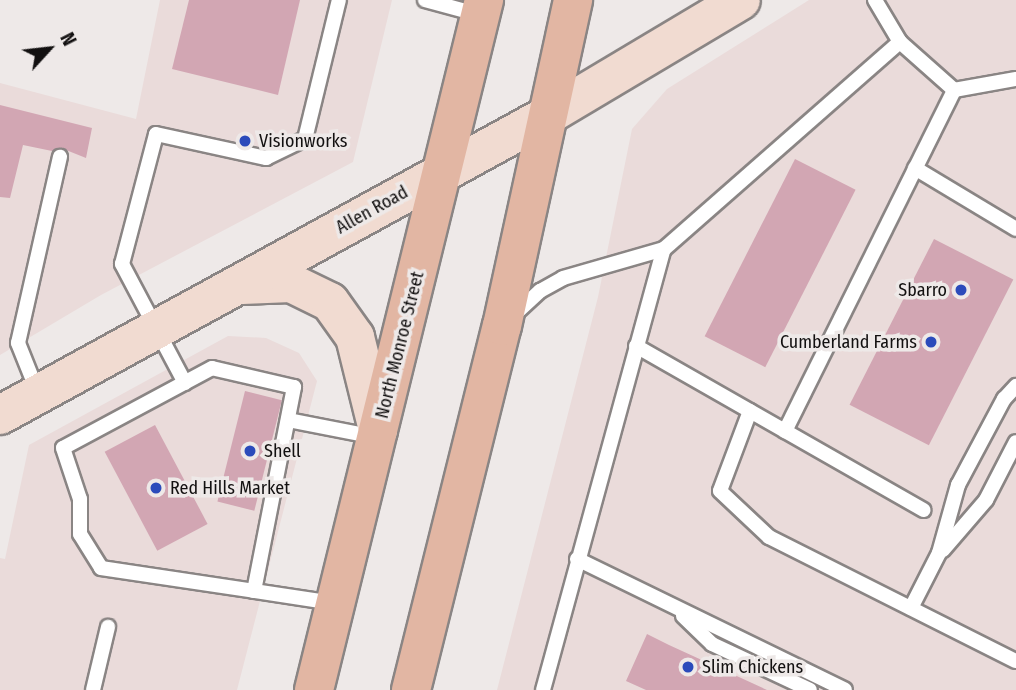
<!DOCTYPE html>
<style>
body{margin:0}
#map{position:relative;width:1016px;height:690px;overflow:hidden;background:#eee9e8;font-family:"Fira Sans Condensed",sans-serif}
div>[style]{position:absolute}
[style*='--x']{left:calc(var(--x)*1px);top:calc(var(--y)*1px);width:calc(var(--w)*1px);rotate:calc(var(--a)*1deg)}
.built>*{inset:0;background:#eadbda}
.building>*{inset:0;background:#d2a6b3;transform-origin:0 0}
.roads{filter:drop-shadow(2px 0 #8a8584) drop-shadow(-2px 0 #8a8584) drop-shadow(0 2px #8a8584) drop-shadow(0 -2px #8a8584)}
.lane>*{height:14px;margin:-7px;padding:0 7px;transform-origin:7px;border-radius:7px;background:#fff}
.secondary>*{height:38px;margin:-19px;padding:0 19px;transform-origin:19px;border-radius:19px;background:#f1dbd1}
.primary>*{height:38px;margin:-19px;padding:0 19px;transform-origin:19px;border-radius:19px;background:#e2b6a3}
.dots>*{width:19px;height:19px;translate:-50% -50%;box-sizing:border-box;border:4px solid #eee9e8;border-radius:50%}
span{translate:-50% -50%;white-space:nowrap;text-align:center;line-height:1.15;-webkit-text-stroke:7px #eee9e8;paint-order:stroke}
.poi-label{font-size:18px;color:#121010}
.left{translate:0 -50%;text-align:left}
.right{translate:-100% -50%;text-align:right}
.street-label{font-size:18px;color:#121010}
.north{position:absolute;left:14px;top:14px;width:70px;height:70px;-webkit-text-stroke:5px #eee9e8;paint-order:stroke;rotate:63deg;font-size:19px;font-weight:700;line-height:28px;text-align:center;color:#121010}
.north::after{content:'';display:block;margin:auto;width:24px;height:32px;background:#121010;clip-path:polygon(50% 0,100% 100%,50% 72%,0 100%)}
</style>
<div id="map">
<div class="built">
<i style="clip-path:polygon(160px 0,392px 0,353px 162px,101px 295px,0 355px,0 83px,136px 119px)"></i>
<i style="clip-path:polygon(809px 0,1016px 0,1016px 690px,497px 690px,598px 297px,632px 129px,667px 89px)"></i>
<i style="clip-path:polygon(228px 336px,266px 338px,299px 353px,317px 381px,237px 690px,0 690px,0 558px,5px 559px,29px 445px)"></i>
</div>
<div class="building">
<i style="clip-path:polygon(189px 0,300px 0,278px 95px,172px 69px)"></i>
<i style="clip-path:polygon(0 105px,92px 128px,86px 158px,61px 148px,52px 151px,23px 145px,10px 198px,0 197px)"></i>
<i style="left:795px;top:159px;width:68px;height:199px;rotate:27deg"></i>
<i style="left:934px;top:239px;width:89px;height:186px;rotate:27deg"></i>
<i style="left:245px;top:391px;width:38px;height:114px;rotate:14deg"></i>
<i style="left:155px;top:425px;width:112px;height:57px;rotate:62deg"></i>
<i style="clip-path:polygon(647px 634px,669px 645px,767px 690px,646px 690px,626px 681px)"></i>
</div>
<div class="roads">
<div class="lane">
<i style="--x:425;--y:0;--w:54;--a:15.1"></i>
<i style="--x:875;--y:0;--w:49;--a:59.2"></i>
<i style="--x:900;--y:42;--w:72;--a:41.6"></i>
<i style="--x:954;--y:90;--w:63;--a:-10.1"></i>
<i style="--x:915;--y:168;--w:118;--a:31.1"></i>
<i style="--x:513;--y:316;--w:37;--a:-43"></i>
<i style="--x:540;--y:291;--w:26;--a:-29"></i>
<i style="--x:563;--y:278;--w:105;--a:-16"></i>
<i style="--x:664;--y:249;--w:314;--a:-41.3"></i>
<i style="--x:636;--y:346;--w:331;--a:29.7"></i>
<i style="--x:185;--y:383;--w:135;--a:-117.9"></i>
<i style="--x:122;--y:264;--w:134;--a:-75.3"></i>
<i style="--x:156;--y:134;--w:113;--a:12.3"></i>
<i style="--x:266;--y:158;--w:43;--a:-26"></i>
<i style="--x:305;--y:139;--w:143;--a:-76.3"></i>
<i style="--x:38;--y:393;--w:54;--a:-111.8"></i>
<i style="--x:18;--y:343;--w:191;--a:-77.3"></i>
<i style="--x:750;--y:411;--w:85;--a:110.6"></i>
<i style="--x:720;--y:491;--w:67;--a:43.2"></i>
<i style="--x:769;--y:537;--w:276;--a:26.7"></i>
<i style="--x:288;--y:420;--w:89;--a:11.1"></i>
<i style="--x:785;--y:431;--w:381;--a:-63.6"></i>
<i style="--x:943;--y:550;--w:66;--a:-49.3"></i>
<i style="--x:986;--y:500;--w:65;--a:-62.7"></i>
<i style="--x:577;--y:559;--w:298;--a:26"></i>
<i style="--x:254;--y:591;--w:208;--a:-78.9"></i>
<i style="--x:294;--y:387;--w:84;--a:-167"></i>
<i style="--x:212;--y:368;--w:169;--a:151.8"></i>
<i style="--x:63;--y:448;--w:54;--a:71.6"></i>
<i style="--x:80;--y:499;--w:35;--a:90"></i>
<i style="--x:80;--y:534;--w:40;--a:58"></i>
<i style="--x:101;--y:568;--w:155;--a:8.5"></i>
<i style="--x:254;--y:591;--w:80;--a:8.6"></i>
<i style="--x:911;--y:608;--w:62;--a:-63"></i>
<i style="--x:939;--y:553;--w:71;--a:-74.4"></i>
<i style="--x:958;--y:485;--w:98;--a:-61.9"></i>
<i style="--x:1004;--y:399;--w:18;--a:-47"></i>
<i style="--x:683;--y:616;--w:40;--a:44"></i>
<i style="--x:712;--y:644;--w:108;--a:25.1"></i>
<i style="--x:93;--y:690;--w:65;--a:-76.6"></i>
<i style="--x:543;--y:690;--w:457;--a:-74.7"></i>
</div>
<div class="secondary">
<i style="--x:242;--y:285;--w:49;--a:-2.3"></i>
<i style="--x:291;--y:283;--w:43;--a:26"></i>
<i style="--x:330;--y:302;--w:43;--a:54.5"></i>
<i style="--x:355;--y:337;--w:96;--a:76.1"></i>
<i style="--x:0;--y:415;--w:627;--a:-28.69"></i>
<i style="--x:550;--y:114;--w:222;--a:-30.8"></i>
</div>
<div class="primary">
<i style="--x:314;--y:690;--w:711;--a:-76.16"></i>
<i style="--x:411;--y:690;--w:375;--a:-76"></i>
<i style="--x:502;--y:326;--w:334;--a:-77.7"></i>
</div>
</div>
<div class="dots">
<i style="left:245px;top:141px;background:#2b4bbb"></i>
<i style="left:961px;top:290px;background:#2b4bbb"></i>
<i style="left:931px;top:342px;background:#2b4bbb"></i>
<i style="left:250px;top:451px;background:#2b4bbb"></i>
<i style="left:156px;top:488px;background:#2b4bbb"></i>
<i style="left:688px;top:667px;background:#2b4bbb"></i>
</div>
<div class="poi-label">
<span class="left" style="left:259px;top:141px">Visionworks</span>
<span class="right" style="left:947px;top:290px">Sbarro</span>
<span class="right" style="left:917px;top:342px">Cumberland Farms</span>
<span class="left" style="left:264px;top:451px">Shell</span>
<span class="left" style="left:170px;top:488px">Red Hills Market</span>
<span class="left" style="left:702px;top:667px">Slim Chickens</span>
</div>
<div class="street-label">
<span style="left:372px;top:210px;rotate:-29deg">Allen Road</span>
<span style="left:400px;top:345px;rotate:-76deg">North Monroe Street</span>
</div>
<div class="north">N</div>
</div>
